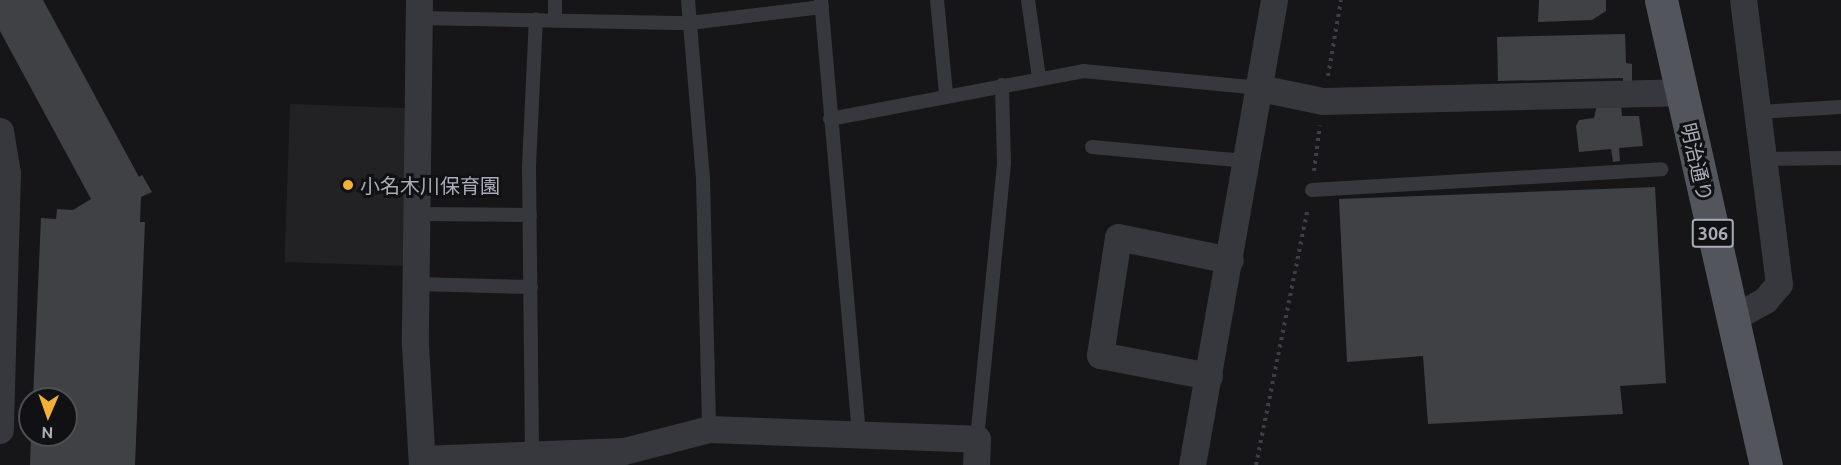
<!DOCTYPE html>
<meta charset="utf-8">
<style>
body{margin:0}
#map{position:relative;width:1841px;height:465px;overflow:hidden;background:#161618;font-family:Ubuntu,"Noto Sans JP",sans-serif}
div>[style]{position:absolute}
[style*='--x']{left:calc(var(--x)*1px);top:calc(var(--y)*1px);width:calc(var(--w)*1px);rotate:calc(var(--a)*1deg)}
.built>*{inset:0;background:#222225;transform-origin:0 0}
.building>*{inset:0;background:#404145}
.path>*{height:4px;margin-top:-2px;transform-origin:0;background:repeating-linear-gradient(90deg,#3d3f44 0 3px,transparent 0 7.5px)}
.lane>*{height:14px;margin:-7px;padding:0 7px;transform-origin:7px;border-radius:7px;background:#37383d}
.street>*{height:27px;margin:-13.5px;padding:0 13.5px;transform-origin:13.5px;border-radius:13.5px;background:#37383d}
.primary>*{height:33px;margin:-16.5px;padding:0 16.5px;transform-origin:16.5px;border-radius:16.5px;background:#53555c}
.dots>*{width:16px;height:16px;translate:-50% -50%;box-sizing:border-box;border:3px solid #111113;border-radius:50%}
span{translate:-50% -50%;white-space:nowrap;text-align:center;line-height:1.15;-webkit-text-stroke:6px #111113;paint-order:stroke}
.shield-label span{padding:2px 4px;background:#111113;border:2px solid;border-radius:4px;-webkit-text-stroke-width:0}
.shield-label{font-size:18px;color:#a8adb8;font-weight:700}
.street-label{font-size:20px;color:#a8adb8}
.poi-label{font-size:20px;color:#a8adb8}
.left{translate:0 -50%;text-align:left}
.north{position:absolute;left:18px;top:387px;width:60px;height:60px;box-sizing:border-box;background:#111113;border:2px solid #4d4f55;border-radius:50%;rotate:182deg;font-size:16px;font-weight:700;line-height:24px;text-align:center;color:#a8adb8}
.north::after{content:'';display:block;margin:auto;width:21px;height:27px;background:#f2b134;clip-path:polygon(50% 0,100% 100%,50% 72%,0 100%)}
</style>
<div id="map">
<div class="built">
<i style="left:290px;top:104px;width:120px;height:158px;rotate:2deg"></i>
</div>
<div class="building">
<i style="clip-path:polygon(0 0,43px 0,139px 177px,142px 175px,152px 192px,141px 197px,140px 222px,145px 222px,135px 465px,30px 465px,31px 435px,66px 435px,66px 399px,33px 399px,41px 218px,56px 219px,57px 209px,73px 210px,91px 199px,0 31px)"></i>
<i style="clip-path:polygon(1539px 0,1606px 0,1606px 11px,1592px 20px,1538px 22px)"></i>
<i style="clip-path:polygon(1625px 34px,1626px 63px,1632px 64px,1632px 84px,1623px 84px,1623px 78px,1498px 81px,1497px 37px)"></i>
<i style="clip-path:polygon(1597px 105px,1621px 105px,1622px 116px,1639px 116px,1643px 146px,1619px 148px,1620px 161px,1613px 162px,1611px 149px,1579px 152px,1576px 126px,1579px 120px,1594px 118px)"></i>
<i style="clip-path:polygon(1655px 187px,1666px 383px,1620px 386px,1623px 414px,1428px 424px,1423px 356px,1347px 362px,1339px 199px)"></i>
</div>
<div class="path">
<i style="--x:1328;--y:76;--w:77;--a:-80.3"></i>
<i style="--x:1314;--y:171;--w:46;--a:-82.6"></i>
<i style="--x:1256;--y:465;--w:262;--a:-78.6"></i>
</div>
<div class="lane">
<i style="--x:688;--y:0;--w:180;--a:85.2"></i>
<i style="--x:703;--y:179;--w:250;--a:88.6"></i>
<i style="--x:821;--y:0;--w:435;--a:85"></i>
<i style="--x:937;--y:0;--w:94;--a:84.5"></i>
<i style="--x:1028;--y:0;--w:78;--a:81.9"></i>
<i style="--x:418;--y:18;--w:272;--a:1.1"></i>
<i style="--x:690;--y:23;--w:133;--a:-6.9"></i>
<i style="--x:555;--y:20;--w:20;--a:-90"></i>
<i style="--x:1759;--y:112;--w:82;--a:-3.5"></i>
<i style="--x:830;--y:119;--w:258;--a:-10.7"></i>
<i style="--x:1083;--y:71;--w:178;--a:5.5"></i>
<i style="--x:1092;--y:147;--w:156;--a:5.2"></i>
<i style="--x:1764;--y:159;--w:77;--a:-0.7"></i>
<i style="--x:1312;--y:190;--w:350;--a:-3.4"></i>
<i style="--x:416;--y:214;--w:114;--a:0.5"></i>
<i style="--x:416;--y:284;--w:115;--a:1.5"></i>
<i style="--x:977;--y:439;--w:277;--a:-84.4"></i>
<i style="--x:1004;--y:163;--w:78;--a:-91.5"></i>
<i style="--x:532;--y:454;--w:288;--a:-90.6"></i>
<i style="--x:529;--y:166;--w:147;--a:-87.3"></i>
</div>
<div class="street">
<i style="--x:419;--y:0;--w:345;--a:90.7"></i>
<i style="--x:415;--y:345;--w:120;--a:86.7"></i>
<i style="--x:1260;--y:88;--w:64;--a:11.7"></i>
<i style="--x:1323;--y:101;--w:358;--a:-1.4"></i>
<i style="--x:0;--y:131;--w:43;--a:80.5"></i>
<i style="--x:7;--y:173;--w:257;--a:91.6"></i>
<i style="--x:1733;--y:318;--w:37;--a:-29"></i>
<i style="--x:1765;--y:300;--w:21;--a:-49"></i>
<i style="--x:1779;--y:284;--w:286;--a:-97.2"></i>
<i style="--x:1209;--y:376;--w:111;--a:-169.1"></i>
<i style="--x:1100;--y:355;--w:119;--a:-81.3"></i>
<i style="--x:1118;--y:237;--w:114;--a:11.6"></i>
<i style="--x:422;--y:459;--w:202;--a:-2.3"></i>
<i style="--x:624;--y:451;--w:88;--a:-14.5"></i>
<i style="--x:709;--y:429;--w:268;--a:2.1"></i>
<i style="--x:977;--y:439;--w:26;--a:92"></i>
<i style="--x:1192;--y:465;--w:472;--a:-80"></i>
</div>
<div class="primary">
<i style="--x:1661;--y:0;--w:477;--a:77.3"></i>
</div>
<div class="dots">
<i style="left:348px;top:185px;background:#f2b134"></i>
</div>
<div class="shield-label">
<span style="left:1713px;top:233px">306</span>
</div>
<div class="street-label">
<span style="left:1697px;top:162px;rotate:77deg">明治通り</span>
</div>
<div class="poi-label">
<span class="left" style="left:360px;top:185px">小名木川保育園</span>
</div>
<div class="north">N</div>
</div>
